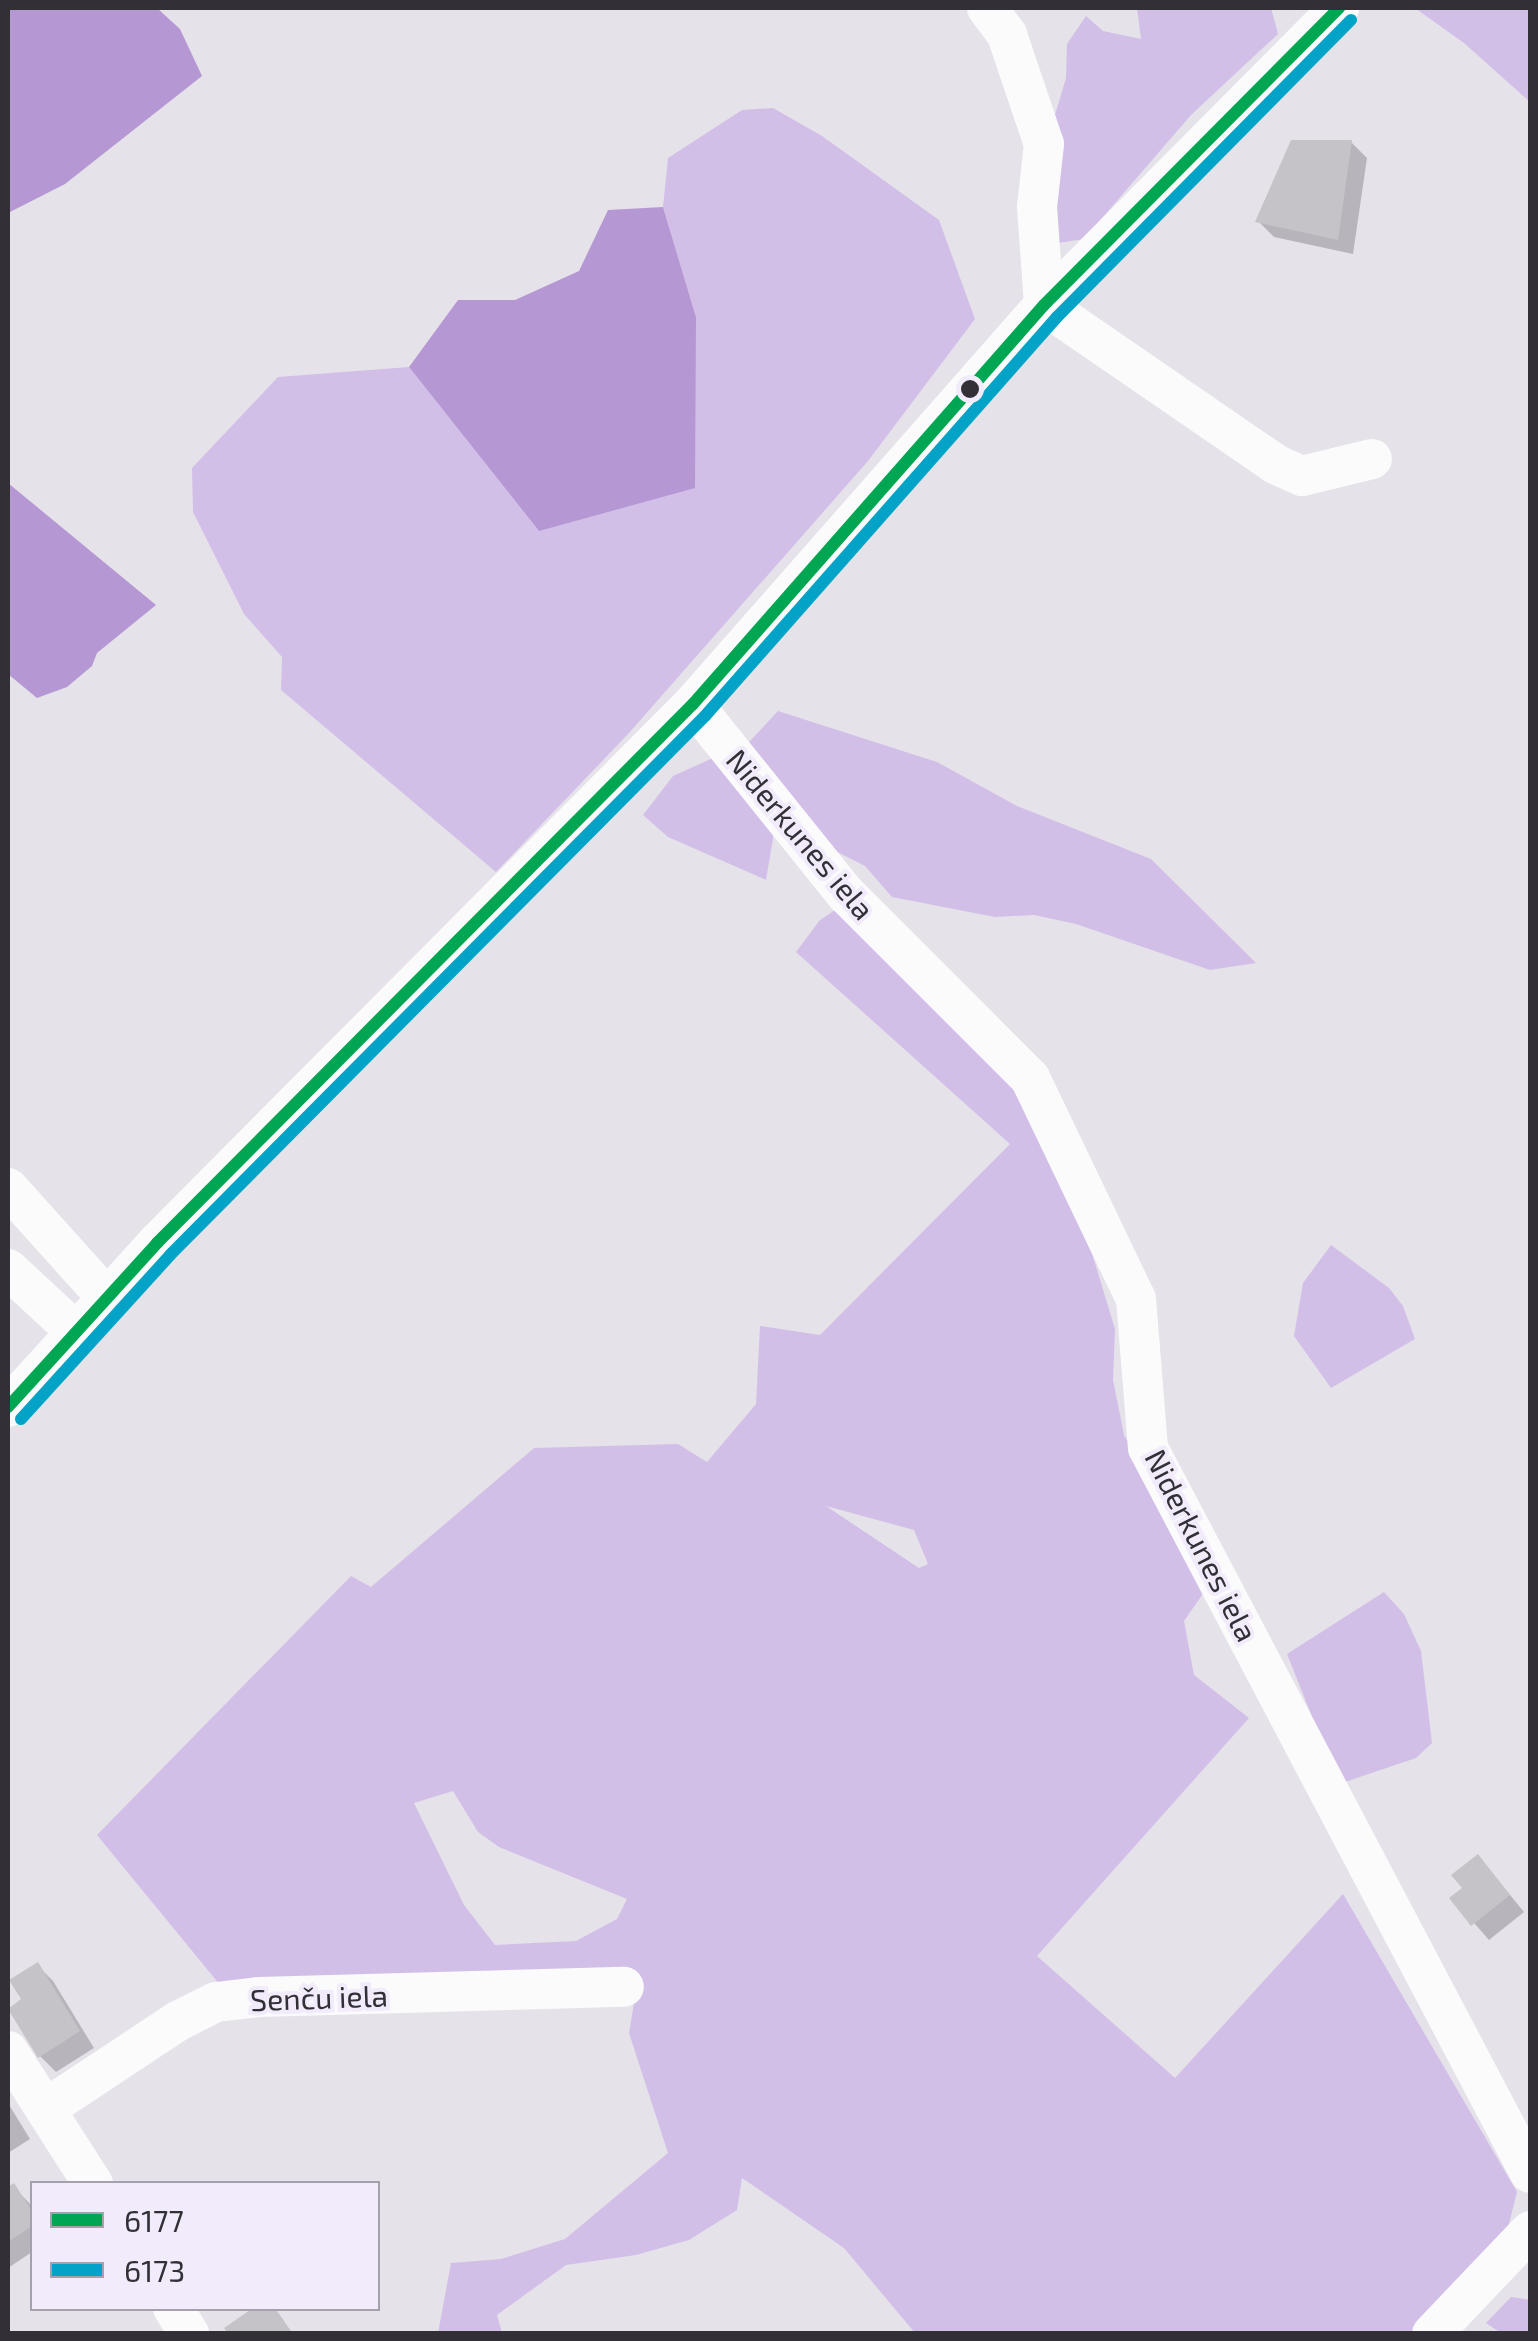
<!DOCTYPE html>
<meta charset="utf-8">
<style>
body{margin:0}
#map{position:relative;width:1538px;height:2341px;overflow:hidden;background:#e5e2ea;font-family:"Exo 2",sans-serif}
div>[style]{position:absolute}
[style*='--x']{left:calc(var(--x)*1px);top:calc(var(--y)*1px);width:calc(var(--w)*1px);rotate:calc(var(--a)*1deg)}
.green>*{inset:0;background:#d2bfe8}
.water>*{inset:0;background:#b598d3}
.shadow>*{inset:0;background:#0003}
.building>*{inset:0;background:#c5c3c8}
.minor>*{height:40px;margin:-20px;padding:0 20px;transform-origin:20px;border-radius:20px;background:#fbfbfc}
.bus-1>*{height:12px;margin:-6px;padding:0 6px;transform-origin:6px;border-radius:6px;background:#00a651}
.bus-2>*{height:12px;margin:-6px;padding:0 6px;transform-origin:6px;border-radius:6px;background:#02a3c6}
.dots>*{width:28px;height:28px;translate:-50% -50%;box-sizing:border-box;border:5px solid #f2ebfb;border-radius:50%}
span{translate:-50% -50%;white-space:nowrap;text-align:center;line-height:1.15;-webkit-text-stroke:8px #f2ebfb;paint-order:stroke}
.street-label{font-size:30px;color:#323036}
.frame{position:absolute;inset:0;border:10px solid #323036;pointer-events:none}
.legend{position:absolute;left:30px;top:2181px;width:350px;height:130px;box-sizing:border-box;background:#f2ebfb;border:2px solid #a5a0ac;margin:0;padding:12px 18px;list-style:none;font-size:30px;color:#323036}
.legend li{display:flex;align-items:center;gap:20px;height:50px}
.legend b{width:50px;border:2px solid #a5a0ac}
</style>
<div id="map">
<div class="green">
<i style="clip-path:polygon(1137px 8px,1271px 8px,1278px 34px,1191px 115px,1084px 239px,1052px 244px,1049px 135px,1066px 78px,1067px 44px,1086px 16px,1103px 31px,1141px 39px)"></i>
<i style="clip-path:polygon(1415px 8px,1530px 10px,1530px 102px,1464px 43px)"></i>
<i style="clip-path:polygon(773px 108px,822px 136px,939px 220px,975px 319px,868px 461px,629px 733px,496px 872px,281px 690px,282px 657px,244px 614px,193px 512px,192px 468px,278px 377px,409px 367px,539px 531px,696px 317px,663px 207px,668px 158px,742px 110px)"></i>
<i style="clip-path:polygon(778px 711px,937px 762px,1017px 806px,1151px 859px,1256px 963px,1210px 970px,1076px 924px,1034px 915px,995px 917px,892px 897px,865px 866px,776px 821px,766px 880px,668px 837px,643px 815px,673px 776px,713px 758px,722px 771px)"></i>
<i style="clip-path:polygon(evenodd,841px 906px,1001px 1066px,1077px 1204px,1115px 1329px,1113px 1380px,1124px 1435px,1209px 1585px,1184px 1621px,1194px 1675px,1249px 1718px,1037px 1956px,1175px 2078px,1343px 1894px,1517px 2192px,1507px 2232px,1451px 2297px,1411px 2333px,915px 2333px,844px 2248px,742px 2178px,737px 2210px,689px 2240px,636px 2255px,566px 2265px,497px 2315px,502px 2333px,438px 2333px,451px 2263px,501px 2259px,565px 2239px,668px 2153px,629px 2033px,636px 1991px,225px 1991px,97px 1835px,351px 1576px,371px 1587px,534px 1448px,678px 1444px,707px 1462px,756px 1404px,760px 1326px,820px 1335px,1010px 1144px,796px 952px,820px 920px,841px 906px,826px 1506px,914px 1530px,928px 1564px,919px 1568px,826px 1506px,841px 906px,453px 1791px,478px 1832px,499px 1847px,627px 1899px,617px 1919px,576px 1941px,495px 1945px,464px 1905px,414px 1803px,453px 1791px)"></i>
<i style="clip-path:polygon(1331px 1245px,1389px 1288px,1403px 1306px,1415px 1339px,1331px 1388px,1294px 1336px,1303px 1283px)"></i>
<i style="clip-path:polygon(1384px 1592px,1404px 1614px,1421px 1651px,1432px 1743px,1416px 1758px,1339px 1784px,1287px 1654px)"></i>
<i style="clip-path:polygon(1511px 2297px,1530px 2300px,1530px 2333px,1501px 2333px,1486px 2323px)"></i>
</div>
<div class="water">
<i style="clip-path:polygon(8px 8px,157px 8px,180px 29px,202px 76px,65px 184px,8px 213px)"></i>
<i style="clip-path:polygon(663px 207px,696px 317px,695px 488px,539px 531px,409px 367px,458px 300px,515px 300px,579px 271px,608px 210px)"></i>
<i style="clip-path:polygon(8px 483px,156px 605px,97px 653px,92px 666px,67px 687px,37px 698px,8px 674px)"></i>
</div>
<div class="shadow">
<i style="clip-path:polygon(1351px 142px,1367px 158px,1353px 254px,1274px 237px,1258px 221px)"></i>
<i style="clip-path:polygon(1493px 1874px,1524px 1912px,1489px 1940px,1453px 1899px)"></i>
<i style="clip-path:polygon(37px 1965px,53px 1981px,94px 2048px,56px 2072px,40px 2056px,24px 2000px)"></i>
<i style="clip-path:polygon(8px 2103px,30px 2139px,8px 2153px)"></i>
<i style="clip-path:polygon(13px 2186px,32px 2206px,32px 2252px,8px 2268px,8px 2189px)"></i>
</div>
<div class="building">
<i style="clip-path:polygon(1291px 140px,1352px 140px,1338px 240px,1255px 222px)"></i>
<i style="clip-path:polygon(1478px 1854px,1510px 1895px,1471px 1926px,1449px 1898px,1462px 1888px,1451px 1875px)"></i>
<i style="clip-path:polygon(38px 1962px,80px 2031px,38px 2058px,8px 2009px,21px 1999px,9px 1980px)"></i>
<i style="clip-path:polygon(14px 2183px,32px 2211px,32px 2226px,8px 2242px,8px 2187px)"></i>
<i style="clip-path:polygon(253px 2308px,275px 2308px,293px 2334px,228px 2334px,224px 2328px)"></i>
</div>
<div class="minor">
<i style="--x:987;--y:8;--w:34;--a:53"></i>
<i style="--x:1007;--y:35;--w:115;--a:71.3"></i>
<i style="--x:1044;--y:144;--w:63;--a:96.3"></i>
<i style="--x:1037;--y:207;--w:98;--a:85.9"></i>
<i style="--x:1044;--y:305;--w:280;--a:34.5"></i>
<i style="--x:1275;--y:464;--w:30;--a:24"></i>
<i style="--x:1302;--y:476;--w:72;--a:-13.7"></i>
<i style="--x:693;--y:704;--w:244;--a:51.2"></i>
<i style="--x:846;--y:894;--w:260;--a:45"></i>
<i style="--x:1030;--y:1078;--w:245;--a:64.4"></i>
<i style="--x:1136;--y:1299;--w:149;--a:85.4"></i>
<i style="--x:1148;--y:1448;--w:819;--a:62.22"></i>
<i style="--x:8;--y:1188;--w:148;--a:48"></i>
<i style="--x:8;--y:1269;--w:93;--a:42.8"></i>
<i style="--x:8;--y:1407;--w:222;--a:-47.7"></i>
<i style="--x:157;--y:1243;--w:760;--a:-45.16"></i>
<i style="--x:693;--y:704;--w:531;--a:-48.66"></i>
<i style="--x:1044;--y:305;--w:419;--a:-45.2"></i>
<i style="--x:8;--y:2051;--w:158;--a:57.4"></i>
<i style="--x:45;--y:2109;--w:159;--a:-33.5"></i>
<i style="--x:178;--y:2021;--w:42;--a:-26.6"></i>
<i style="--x:216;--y:2002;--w:43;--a:-6.6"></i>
<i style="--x:259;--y:1997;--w:365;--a:-1.6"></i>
<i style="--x:173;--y:2308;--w:31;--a:58"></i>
<i style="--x:1432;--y:2334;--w:142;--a:-46.4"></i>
</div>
<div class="bus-1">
<i style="--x:8;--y:1407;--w:222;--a:-47.7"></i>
<i style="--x:157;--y:1243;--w:760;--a:-45.16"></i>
<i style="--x:693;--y:704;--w:531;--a:-48.66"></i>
<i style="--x:1044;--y:305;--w:419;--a:-45.2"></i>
</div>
<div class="bus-2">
<i style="--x:21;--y:1419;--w:222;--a:-47.7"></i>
<i style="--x:170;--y:1255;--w:759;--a:-45.21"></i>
<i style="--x:705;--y:716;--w:532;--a:-48.58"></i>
<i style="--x:1057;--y:317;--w:418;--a:-45.3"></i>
</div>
<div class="dots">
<i style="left:970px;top:389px;background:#323036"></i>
</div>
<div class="street-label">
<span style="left:801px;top:834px;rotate:50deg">Niderkunes iela</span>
<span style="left:1202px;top:1545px;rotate:63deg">Niderkunes iela</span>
<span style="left:319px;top:1997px;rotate:-2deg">Senču iela</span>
</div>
<div class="frame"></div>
<ul class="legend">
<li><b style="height:12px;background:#00a651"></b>6177</li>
<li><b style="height:12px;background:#02a3c6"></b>6173</li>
</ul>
</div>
